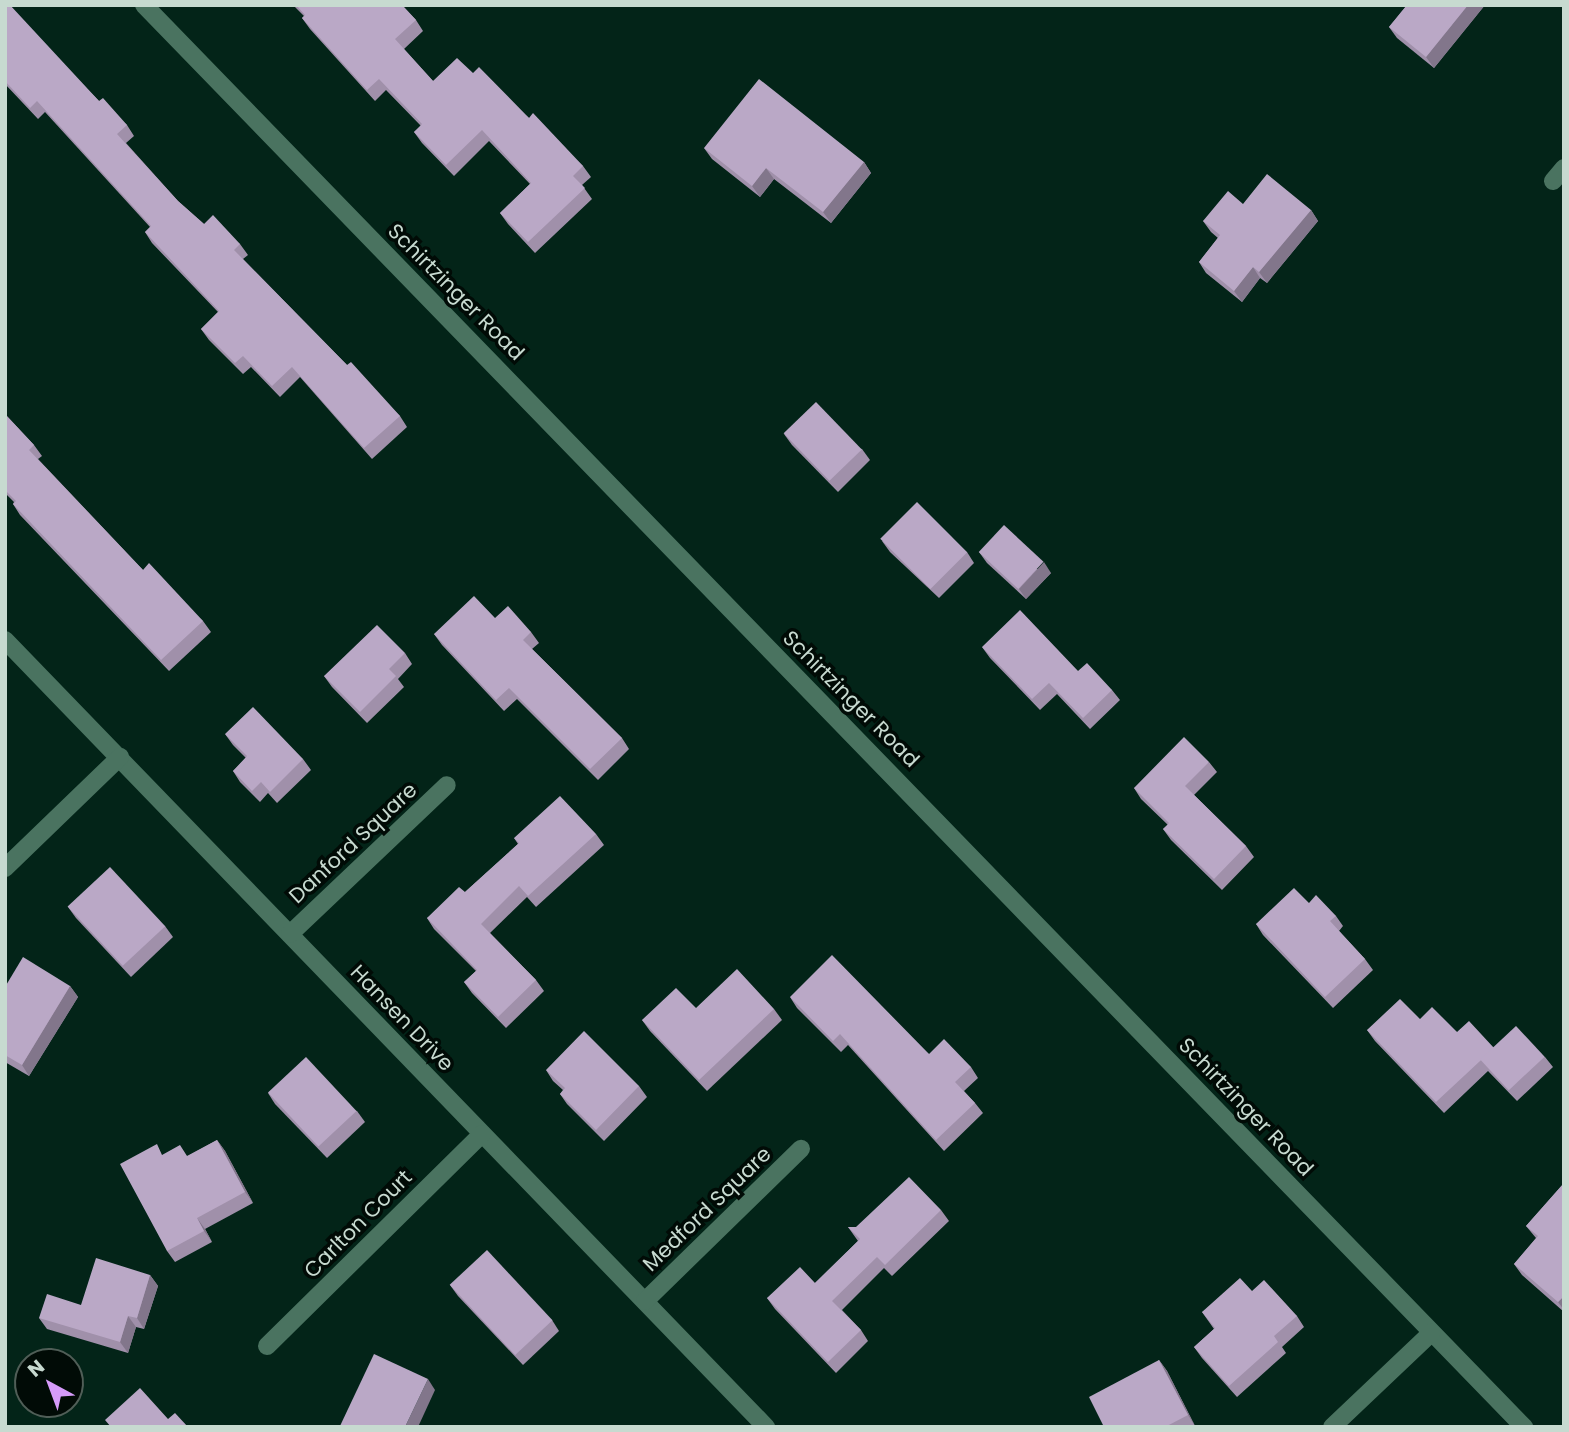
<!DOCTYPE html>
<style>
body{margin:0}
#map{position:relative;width:1569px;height:1432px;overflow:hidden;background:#032418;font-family:Poppins,sans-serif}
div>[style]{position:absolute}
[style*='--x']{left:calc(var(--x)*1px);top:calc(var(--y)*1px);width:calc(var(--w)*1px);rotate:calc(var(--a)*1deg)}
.minor>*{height:18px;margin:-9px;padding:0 9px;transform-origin:9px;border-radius:9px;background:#4a7360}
.wall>*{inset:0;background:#a090aa}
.shaded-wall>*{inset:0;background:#82768b}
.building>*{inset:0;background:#baa8c6;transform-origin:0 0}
span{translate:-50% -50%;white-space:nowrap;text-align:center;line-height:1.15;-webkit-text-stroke:7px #010b06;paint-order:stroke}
.street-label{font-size:21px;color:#c7dad0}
.frame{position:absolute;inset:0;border:7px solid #c7dad0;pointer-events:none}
.north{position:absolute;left:14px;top:1348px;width:70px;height:70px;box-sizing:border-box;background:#010b06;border:2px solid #505e57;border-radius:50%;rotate:319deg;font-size:19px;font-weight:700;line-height:28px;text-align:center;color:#c7dad0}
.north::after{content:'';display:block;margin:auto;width:24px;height:32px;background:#d69bfa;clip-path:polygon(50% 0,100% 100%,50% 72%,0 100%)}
</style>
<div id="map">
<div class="minor">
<i style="--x:144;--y:5;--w:1982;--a:45.86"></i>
<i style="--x:1553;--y:181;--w:17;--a:-50"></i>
<i style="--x:5;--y:640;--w:1095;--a:45.96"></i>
<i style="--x:5;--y:868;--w:160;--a:-44"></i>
<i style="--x:290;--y:934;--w:216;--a:-43.5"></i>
<i style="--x:645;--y:1301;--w:218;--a:-44.3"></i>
<i style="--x:267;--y:1346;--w:302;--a:-44.6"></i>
<i style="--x:1332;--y:1427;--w:137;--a:-43.5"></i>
</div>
<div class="wall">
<i style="clip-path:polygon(5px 5px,99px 101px,127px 125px,134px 136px,126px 143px,178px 201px,204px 224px,240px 244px,248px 255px,243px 259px,347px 365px,400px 416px,407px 427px,372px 459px,300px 377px,280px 397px,251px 367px,243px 374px,209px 340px,201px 329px,218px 312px,152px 243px,145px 232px,150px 227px,45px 112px,38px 119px,5px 84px)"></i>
<i style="clip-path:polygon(293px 5px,402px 5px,416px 20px,423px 31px,404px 49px,433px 81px,473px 73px,529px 118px,583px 166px,591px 177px,582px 185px,592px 199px,535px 253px,508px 224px,500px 213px,530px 184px,489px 141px,454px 176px,422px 143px,414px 132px,421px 126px,386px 90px,375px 101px,310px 29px,302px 18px,304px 16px)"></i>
<i style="clip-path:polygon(1407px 5px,1485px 5px,1434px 68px,1397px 38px,1389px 27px)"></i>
<i style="clip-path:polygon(704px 148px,864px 162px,871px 173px,831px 223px,774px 179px,760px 197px,712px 159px)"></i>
<i style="clip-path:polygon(1243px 204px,1311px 210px,1318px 221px,1267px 283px,1260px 278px,1242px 302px,1206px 273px,1199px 262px,1218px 238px,1211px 232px,1203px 221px)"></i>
<i style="clip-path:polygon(5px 414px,34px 445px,42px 456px,38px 459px,143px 570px,203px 621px,211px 632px,169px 671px,20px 515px,13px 504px,14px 502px,5px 493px)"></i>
<i style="clip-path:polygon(784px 434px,862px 449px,870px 460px,838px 492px,792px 445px)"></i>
<i style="clip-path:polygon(882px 541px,967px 552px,974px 563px,939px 598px,890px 552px)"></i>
<i style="clip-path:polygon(979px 552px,1051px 573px,1026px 599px,987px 563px)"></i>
<i style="clip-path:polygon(495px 618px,531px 632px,539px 643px,532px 649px,622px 738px,629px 749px,598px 780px,517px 699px,504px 711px,442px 645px,434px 634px)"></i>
<i style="clip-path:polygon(982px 647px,1078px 671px,1112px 690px,1120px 700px,1090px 729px,1057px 694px,1040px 710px,990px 658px)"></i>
<i style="clip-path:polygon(405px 653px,412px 664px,398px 679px,404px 687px,367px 723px,332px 687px,324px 676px)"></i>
<i style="clip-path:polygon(225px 734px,303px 759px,311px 770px,277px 803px,268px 793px,260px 802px,240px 782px,233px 771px,246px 758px,233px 745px)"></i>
<i style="clip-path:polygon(1209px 762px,1217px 772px,1194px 795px,1246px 846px,1254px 857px,1222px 890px,1171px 840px,1163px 829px,1168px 825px,1141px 799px,1134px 788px)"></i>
<i style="clip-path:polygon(596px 834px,604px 845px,536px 907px,527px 897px,490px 933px,536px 980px,544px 991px,506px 1028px,472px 993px,464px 982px,476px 971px,434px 929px,427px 918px,465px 892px,518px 844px,514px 838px)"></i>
<i style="clip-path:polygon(1309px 903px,1336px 916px,1343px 926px,1339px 931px,1365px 959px,1373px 970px,1333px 1008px,1263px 935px,1256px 924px)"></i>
<i style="clip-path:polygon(68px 907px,165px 926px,173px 937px,131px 977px,76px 918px)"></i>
<i style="clip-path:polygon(70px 986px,78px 997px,29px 1076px,5px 1062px,5px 987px)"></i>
<i style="clip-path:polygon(790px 997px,929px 1054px,971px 1067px,978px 1078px,964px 1091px,975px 1103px,983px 1113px,944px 1151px,848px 1045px,841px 1052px,797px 1008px)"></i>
<i style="clip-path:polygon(696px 1008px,774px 1009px,782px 1020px,707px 1091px,650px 1031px,642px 1020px)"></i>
<i style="clip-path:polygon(1420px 1019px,1457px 1032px,1494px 1048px,1545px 1057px,1553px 1067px,1517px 1101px,1488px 1071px,1444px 1113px,1375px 1041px,1367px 1030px)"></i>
<i style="clip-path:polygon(546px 1070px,639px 1086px,647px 1097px,604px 1141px,567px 1104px,560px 1094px,563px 1090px,553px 1081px)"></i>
<i style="clip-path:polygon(268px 1093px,357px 1111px,365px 1122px,327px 1158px,275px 1104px)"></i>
<i style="clip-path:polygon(217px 1140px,225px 1151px,253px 1203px,205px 1229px,212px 1242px,175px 1262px,167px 1251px,164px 1154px,188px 1156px)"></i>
<i style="clip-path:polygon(1564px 1183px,1564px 1312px,1522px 1275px,1514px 1264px,1536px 1238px,1526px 1226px)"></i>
<i style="clip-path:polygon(941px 1210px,949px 1221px,892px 1276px,884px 1268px,842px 1310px,861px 1330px,868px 1341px,836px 1373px,775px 1309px,767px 1298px,815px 1283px,858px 1241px,848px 1227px,856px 1227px)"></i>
<i style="clip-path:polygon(150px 1275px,158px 1286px,144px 1329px,136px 1327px,128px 1353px,47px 1329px,39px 1318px,81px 1305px)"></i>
<i style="clip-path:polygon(450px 1285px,552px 1320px,559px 1331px,523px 1365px,458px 1296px)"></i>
<i style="clip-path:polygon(1252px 1291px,1297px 1316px,1304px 1327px,1282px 1347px,1286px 1353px,1237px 1397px,1202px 1358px,1194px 1347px,1214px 1329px,1202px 1312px)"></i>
<i style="clip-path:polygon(1159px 1360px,1167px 1371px,1195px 1426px,1194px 1427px,1104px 1427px)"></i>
</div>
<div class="shaded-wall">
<i style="clip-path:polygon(1468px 5px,1485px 5px,1434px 68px,1426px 57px)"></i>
<i style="clip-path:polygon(864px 162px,871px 173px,831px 223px,823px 212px)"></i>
<i style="clip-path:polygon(766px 168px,774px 179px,760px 197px,752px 186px)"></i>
<i style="clip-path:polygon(1311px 210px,1318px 221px,1267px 283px,1259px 272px)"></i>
<i style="clip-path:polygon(1253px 267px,1260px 278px,1242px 302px,1234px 291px)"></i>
<i style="clip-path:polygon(1044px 562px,1051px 573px,1026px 599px,1019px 589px)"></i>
<i style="clip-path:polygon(70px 986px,78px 997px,29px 1076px,22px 1065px)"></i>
<i style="clip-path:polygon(217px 1140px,225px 1151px,253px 1203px,245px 1192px)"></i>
<i style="clip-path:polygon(197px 1218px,205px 1229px,212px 1242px,204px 1231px)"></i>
<i style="clip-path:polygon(150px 1275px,158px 1286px,144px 1329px,137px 1318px)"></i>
<i style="clip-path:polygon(1564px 1296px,1564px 1310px,1558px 1302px)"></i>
<i style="clip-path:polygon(128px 1316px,136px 1327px,128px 1353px,120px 1342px)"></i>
<i style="clip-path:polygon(1159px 1360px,1167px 1371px,1195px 1426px,1188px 1415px)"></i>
<i style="clip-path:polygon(428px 1379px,435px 1390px,418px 1427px,405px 1427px)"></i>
</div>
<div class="building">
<i style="clip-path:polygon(5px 5px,10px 5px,99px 101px,103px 98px,127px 125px,117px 134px,178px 201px,204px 224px,213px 215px,240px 244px,234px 250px,347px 365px,351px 362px,400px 416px,364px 448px,292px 367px,272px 386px,243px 356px,235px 363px,201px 329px,219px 311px,145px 232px,151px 226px,37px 101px,30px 108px,5px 81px)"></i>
<i style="clip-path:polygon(296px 5px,402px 5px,416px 20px,395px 39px,433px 81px,457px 58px,473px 73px,479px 67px,529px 118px,533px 113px,583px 166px,573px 176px,585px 188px,528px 242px,500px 213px,531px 183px,482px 130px,446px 165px,414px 132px,422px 124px,379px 79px,367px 90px,302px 18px,305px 15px)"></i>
<i style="clip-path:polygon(1407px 5px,1468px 5px,1426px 57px,1389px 27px)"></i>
<i style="clip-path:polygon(759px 79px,864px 162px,823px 212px,766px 168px,752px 186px,704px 148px)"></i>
<i style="clip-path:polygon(1267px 174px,1311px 210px,1259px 272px,1253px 267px,1234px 291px,1199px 262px,1220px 235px,1203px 221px,1228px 191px,1243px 204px)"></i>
<i style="left:816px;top:402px;width:66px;height:45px;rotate:46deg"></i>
<i style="clip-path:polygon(5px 414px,34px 445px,29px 450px,143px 570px,149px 563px,203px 621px,161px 660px,13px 504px,16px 501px,5px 490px)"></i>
<i style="left:917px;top:502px;width:71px;height:52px;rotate:45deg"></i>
<i style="left:1004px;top:525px;width:54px;height:37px;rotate:43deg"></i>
<i style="clip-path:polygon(474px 596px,495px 618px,508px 606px,531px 632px,523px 640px,622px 738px,590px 769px,509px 688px,496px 700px,434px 634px)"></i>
<i style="clip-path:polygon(1020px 610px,1078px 671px,1087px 663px,1112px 690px,1083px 718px,1049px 683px,1032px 699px,982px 647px)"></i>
<i style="clip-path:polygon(377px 625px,405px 653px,389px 669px,396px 676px,360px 712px,324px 676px)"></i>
<i style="clip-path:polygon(253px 707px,303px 759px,270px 792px,261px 782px,252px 791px,233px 771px,247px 756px,225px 734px)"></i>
<i style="clip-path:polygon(1184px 737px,1209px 762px,1185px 786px,1246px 846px,1214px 879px,1163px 829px,1169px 823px,1134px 788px)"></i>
<i style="clip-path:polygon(560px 796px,596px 834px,528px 896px,519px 886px,481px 924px,536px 980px,498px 1017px,464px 982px,477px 970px,427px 918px,459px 887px,465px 892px,519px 843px,514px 838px)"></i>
<i style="left:110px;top:867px;width:81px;height:58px;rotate:47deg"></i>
<i style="clip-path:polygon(1294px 888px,1309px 903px,1316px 895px,1336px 916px,1330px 921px,1365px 959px,1325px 997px,1256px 924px)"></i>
<i style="clip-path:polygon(832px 955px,929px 1054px,944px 1039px,971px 1067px,955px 1082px,975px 1103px,936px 1140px,840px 1034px,833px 1041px,790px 997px)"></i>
<i style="clip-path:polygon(23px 957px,70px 986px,22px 1065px,5px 1055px,5px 987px)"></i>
<i style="clip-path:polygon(737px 969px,774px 1009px,699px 1080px,642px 1020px,676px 988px,696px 1008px)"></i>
<i style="clip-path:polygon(1400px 999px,1420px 1019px,1432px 1007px,1457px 1032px,1469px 1021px,1494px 1048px,1436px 1102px,1367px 1030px)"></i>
<i style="left:1516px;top:1026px;width:42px;height:49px;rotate:47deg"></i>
<i style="clip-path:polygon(584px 1031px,639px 1086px,596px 1130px,560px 1094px,565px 1088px,546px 1070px)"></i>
<i style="left:306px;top:1057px;width:74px;height:52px;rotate:47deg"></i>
<i style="clip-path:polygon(217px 1140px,245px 1192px,197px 1218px,204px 1231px,167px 1251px,120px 1164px,157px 1144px,162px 1155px,180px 1145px,187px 1156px)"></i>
<i style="clip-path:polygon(909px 1177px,941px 1210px,885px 1265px,877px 1257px,832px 1301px,861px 1330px,828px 1362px,767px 1298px,800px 1267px,815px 1283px,860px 1239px,848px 1227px,856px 1227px)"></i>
<i style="clip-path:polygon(1564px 1183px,1564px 1296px,1558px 1302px,1514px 1264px,1538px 1236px,1526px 1226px)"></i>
<i style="left:487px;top:1250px;width:96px;height:51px;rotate:47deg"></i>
<i style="clip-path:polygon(96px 1258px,150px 1275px,137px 1318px,128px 1316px,120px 1342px,39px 1318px,47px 1294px,81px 1305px)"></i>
<i style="clip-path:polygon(1240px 1278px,1252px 1291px,1264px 1280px,1297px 1316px,1274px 1336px,1278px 1342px,1229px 1386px,1194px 1347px,1215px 1328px,1202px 1312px)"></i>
<i style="clip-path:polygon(374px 1354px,428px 1379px,405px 1427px,343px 1427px,340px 1426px)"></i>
<i style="clip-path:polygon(1159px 1360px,1188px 1415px,1165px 1427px,1104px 1427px,1089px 1397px)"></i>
<i style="clip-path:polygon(140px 1388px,168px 1419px,175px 1413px,188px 1427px,111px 1427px,105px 1420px)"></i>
</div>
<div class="street-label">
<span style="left:456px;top:292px;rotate:45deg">Schirtzinger Road</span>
<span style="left:851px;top:699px;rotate:45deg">Schirtzinger Road</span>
<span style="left:353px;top:843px;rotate:-43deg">Danford Square</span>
<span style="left:402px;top:1018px;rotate:46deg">Hansen Drive</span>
<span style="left:1246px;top:1107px;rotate:46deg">Schirtzinger Road</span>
<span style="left:707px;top:1209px;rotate:-44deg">Medford Square</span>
<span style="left:358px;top:1224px;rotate:-45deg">Carlton Court</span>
</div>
<div class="frame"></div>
<div class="north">N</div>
</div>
